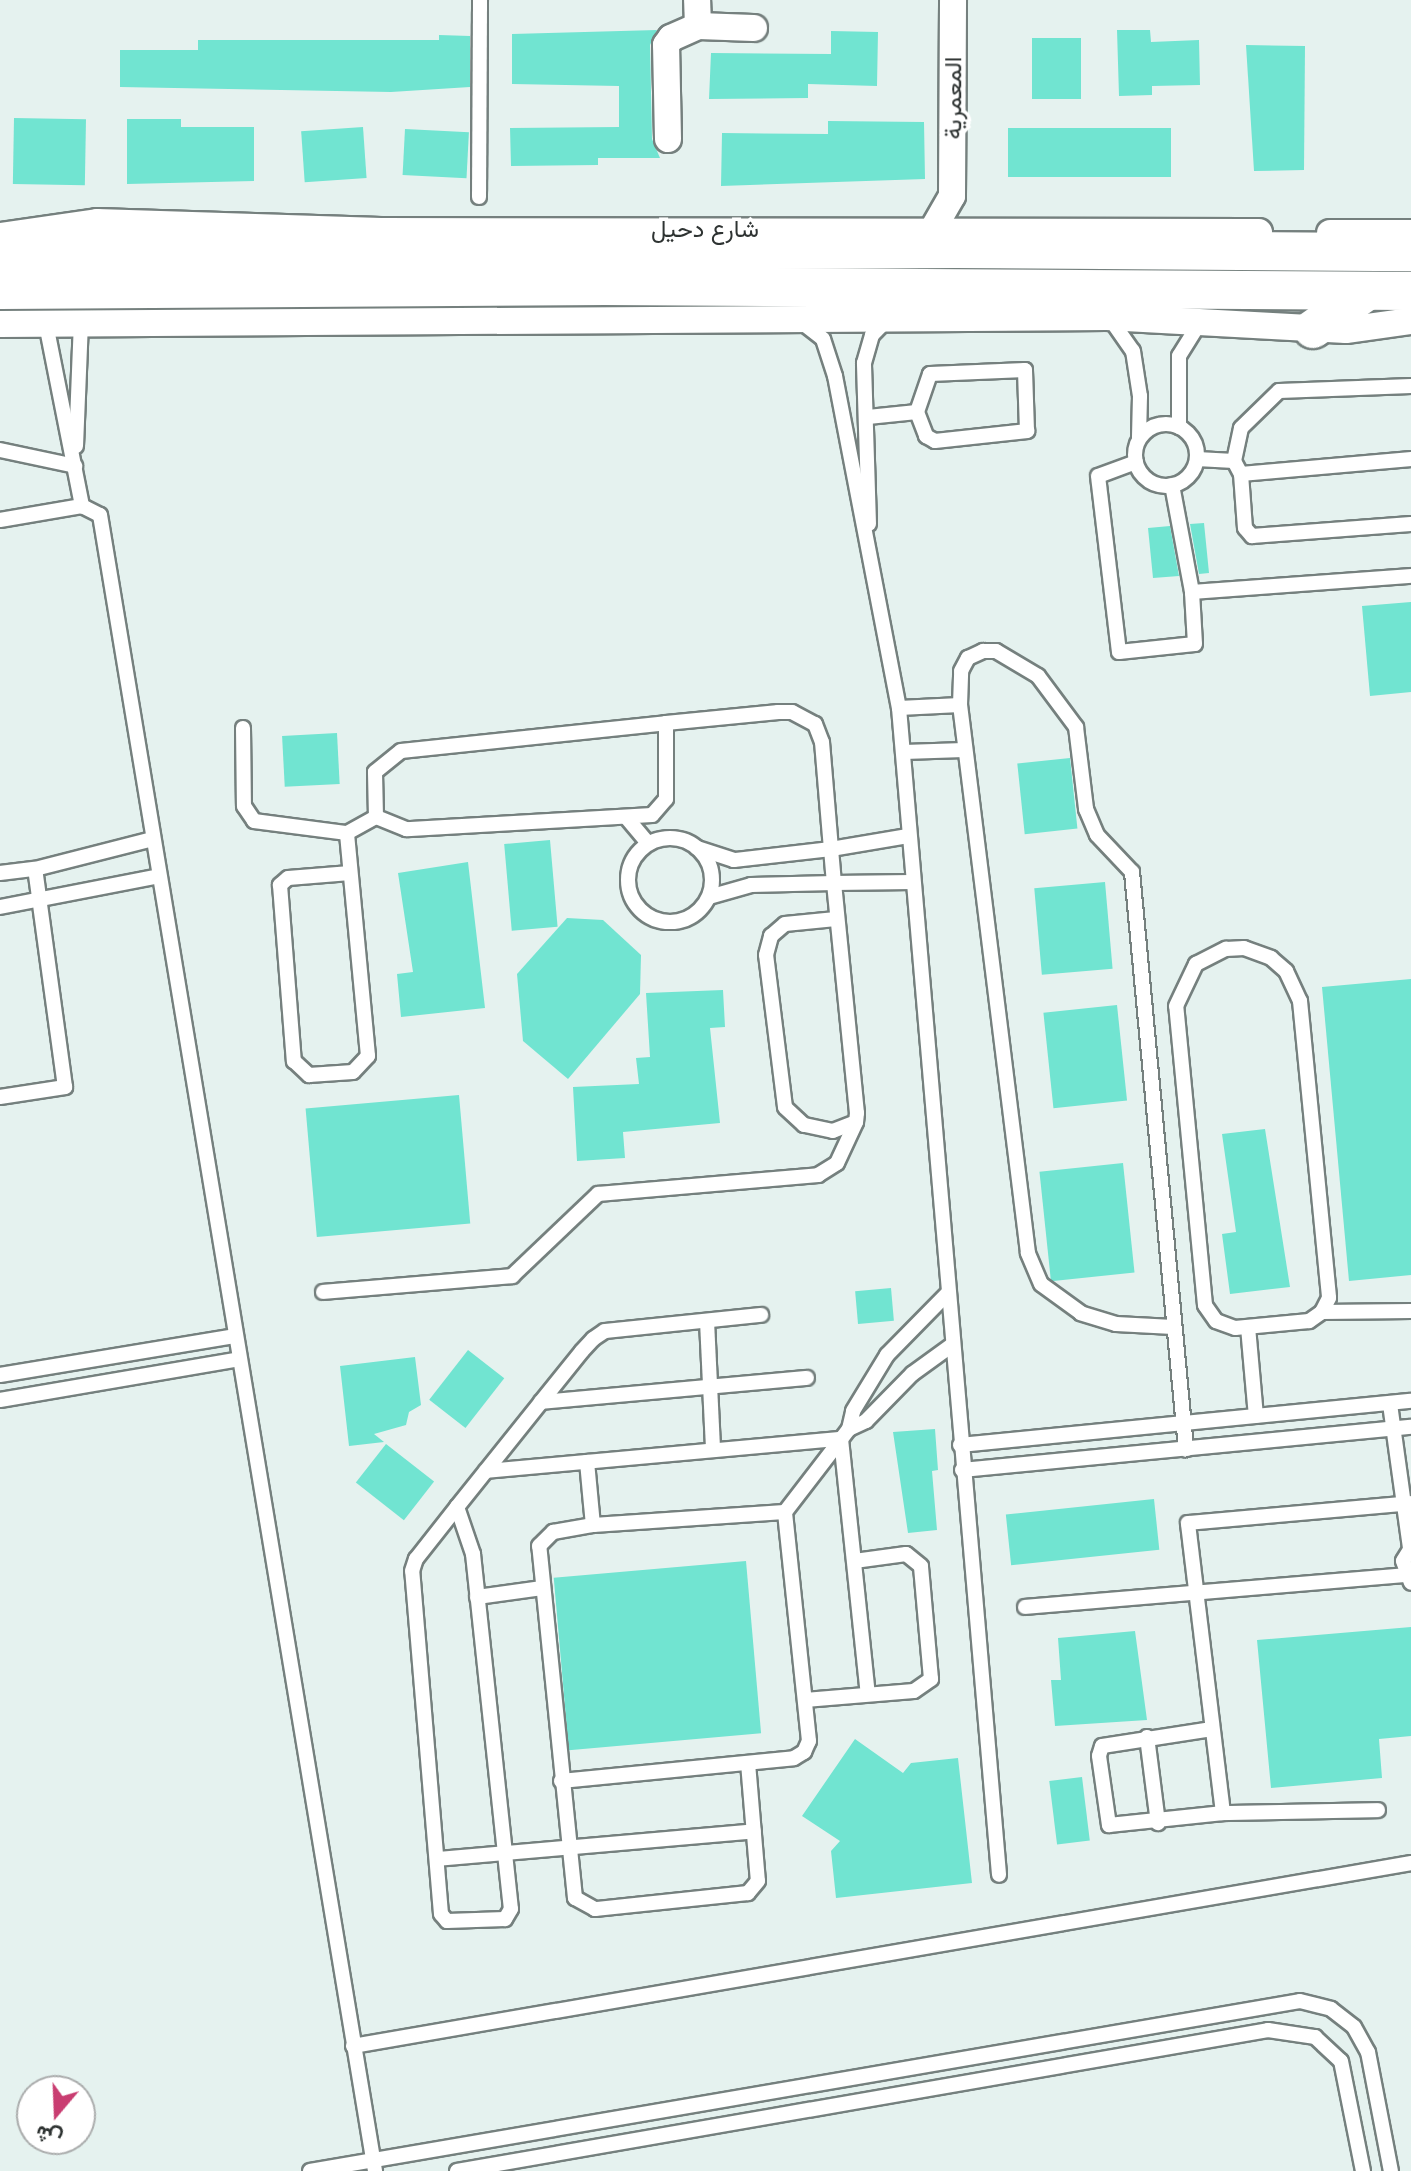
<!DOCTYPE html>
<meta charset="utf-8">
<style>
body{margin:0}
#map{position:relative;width:1411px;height:2171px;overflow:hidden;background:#e5f2ef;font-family:"DM Sans",Vazirmatn,sans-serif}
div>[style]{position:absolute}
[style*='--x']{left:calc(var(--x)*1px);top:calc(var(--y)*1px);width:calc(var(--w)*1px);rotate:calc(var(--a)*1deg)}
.building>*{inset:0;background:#71e4d1;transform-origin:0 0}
.roads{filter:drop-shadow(2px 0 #75807e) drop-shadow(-2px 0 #75807e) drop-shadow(0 2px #75807e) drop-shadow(0 -2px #75807e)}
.service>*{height:14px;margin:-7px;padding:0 7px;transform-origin:7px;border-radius:7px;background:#fff}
.service>.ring{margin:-7px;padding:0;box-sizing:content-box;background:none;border:14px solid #fff;border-radius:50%}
.minor>*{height:26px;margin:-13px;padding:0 13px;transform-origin:13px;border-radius:13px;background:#fff}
.secondary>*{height:38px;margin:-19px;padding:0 19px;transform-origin:19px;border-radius:19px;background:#fff}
span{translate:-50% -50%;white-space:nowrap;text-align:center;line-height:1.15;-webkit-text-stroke:7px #fff;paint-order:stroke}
.street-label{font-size:24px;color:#2e3332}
.north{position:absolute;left:16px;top:2075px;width:80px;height:80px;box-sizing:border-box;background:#fff;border:2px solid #abadad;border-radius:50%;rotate:199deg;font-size:22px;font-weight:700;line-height:32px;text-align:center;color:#2e3332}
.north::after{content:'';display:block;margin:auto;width:28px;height:36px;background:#c93d71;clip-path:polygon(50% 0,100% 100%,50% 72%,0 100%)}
</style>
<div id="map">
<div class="building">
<i style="clip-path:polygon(657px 30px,650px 45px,652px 139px,660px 158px,598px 158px,598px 165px,511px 166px,510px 128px,619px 127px,619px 86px,512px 84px,512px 34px)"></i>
<i style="clip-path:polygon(1117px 30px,1150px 30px,1151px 42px,1199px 40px,1200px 85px,1152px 86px,1152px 95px,1119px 96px)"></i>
<i style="clip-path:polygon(831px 31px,878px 32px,877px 86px,808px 84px,808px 98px,709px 99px,711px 53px,831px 54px)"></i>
<i style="clip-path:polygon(439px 35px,470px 36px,470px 87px,391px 92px,120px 87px,120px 50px,198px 50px,198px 40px,439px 40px)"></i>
<i style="left:1032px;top:38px;width:49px;height:61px"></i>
<i style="clip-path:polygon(1246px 45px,1305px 46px,1304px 170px,1254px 171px)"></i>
<i style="left:14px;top:118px;width:72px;height:66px;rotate:1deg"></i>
<i style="clip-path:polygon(127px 119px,181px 119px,181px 127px,254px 127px,254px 181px,127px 184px)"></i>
<i style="clip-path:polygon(828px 121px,924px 122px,925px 179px,721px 186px,722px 133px,828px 134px)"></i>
<i style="left:363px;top:127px;width:51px;height:62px;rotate:86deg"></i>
<i style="left:1008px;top:128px;width:163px;height:49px"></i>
<i style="left:405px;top:129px;width:64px;height:46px;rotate:3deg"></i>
<i style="clip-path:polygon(1204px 523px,1209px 573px,1199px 574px,1190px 524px)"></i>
<i style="clip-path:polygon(1170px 526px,1179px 576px,1153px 578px,1148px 528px)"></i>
<i style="clip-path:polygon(1411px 602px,1411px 692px,1370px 696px,1362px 606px)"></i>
<i style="left:337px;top:733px;width:51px;height:55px;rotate:87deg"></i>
<i style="left:1070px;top:758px;width:71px;height:53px;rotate:84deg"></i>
<i style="left:550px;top:840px;width:87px;height:46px;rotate:85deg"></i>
<i style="clip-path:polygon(468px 862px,485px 1008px,401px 1017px,397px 974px,413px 972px,398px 873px)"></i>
<i style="left:1105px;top:882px;width:87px;height:71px;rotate:85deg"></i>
<i style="clip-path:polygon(567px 918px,603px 920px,641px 955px,640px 994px,568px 1079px,523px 1041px,517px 974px)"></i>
<i style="clip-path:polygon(1411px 979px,1411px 1275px,1349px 1281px,1322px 987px)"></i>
<i style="clip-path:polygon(723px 990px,725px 1027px,710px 1028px,720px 1123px,623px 1132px,625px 1158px,577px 1161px,573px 1087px,639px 1084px,636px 1058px,650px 1057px,646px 993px)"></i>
<i style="left:1117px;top:1005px;width:96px;height:74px;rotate:84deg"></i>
<i style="left:459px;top:1095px;width:129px;height:154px;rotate:85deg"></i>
<i style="clip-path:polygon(1265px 1129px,1290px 1287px,1230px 1294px,1222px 1234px,1236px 1232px,1222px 1134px)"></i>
<i style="left:1123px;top:1163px;width:110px;height:84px;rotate:84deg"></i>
<i style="left:891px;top:1288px;width:33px;height:36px;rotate:85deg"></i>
<i style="left:468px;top:1350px;width:46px;height:63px;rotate:38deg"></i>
<i style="clip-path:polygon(415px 1357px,421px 1405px,409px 1412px,406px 1425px,374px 1434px,384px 1442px,349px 1446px,340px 1366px)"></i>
<i style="clip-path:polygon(935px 1429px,938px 1470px,932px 1471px,937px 1530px,908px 1533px,893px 1432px)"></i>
<i style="left:386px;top:1444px;width:61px;height:49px;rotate:38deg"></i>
<i style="left:1154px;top:1499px;width:51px;height:149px;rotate:84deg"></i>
<i style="left:746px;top:1561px;width:173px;height:193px;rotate:85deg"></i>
<i style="clip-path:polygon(1411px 1627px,1411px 1736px,1379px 1739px,1382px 1778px,1271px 1788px,1257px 1640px)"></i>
<i style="clip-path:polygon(1135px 1631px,1147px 1720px,1055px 1726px,1051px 1680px,1061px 1680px,1058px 1638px)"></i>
<i style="clip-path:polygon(855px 1739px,903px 1773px,911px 1763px,958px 1758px,972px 1883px,836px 1898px,831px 1851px,840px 1841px,802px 1816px)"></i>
<i style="left:1082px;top:1777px;width:64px;height:33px;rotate:83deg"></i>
</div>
<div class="roads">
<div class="service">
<i style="--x:479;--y:197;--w:197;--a:-89.7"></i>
<i style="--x:1111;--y:320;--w:38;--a:55"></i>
<i style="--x:1133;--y:351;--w:46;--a:81.2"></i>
<i style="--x:1140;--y:396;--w:42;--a:91.4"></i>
<i style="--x:800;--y:321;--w:29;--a:38"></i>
<i style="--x:823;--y:339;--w:39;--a:72"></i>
<i style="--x:835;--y:376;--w:338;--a:79.1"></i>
<i style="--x:899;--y:708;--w:1171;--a:85.1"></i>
<i style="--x:46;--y:324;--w:186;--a:78.8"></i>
<i style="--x:1411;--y:386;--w:132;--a:177.8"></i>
<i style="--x:1279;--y:391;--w:53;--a:135.8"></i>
<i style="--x:1241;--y:428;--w:34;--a:102"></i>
<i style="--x:1234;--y:461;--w:15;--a:62"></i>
<i style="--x:1241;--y:474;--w:54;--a:85.8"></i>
<i style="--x:1245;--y:528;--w:11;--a:49"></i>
<i style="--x:1252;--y:536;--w:159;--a:-4.3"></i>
<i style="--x:868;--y:417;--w:49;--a:-5.8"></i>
<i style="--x:917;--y:412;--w:26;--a:69"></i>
<i style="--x:926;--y:436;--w:10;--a:29"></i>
<i style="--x:935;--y:441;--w:93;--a:-6.2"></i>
<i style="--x:1027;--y:431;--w:61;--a:-91.9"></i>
<i style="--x:1025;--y:370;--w:95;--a:177.6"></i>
<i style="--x:930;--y:374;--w:40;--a:108.9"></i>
<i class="ring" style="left:1135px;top:424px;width:48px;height:48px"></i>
<i style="--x:1179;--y:427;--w:71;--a:-90"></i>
<i style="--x:1179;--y:356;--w:40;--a:-58"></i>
<i style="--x:76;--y:446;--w:123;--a:-87.7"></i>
<i style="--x:0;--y:450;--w:77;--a:12"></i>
<i style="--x:1197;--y:459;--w:37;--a:3"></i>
<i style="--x:1136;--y:462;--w:40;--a:159.8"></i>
<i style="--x:1098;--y:476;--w:177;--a:83.2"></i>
<i style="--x:1119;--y:652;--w:76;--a:-6"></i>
<i style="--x:1195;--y:644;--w:52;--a:-93.3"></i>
<i style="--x:1192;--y:592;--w:220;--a:-4.2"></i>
<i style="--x:1241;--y:474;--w:171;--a:-5"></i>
<i style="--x:1172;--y:485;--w:109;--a:79.4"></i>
<i style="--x:0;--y:520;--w:83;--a:-9.7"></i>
<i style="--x:82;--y:506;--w:20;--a:27"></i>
<i style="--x:100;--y:515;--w:1679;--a:80.57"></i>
<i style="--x:869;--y:524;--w:161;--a:-91.8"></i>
<i style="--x:864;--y:363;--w:29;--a:-74"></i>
<i style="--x:872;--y:335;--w:20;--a:-45"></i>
<i style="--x:899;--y:708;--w:61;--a:-2.8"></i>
<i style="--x:666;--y:723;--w:76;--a:90"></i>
<i style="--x:666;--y:799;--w:21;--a:131"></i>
<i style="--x:652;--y:815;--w:246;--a:176.7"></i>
<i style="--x:406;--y:829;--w:32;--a:-158"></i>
<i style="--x:376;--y:817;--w:45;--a:-91.3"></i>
<i style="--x:375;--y:772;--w:33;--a:-39"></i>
<i style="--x:401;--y:751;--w:266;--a:-6"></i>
<i style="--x:666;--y:723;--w:113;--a:-5.6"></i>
<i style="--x:778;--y:712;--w:14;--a:0"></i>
<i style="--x:792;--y:712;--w:26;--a:28"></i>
<i style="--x:815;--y:724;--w:19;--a:69"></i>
<i style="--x:822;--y:742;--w:107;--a:85.2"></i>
<i style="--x:831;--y:849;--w:98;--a:173.5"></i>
<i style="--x:734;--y:860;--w:39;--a:-162"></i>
<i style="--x:243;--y:728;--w:78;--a:89.3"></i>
<i style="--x:244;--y:806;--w:18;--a:56"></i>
<i style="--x:254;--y:821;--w:94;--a:7.4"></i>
<i style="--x:904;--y:752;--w:60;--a:-1.9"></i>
<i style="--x:626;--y:817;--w:34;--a:50"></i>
<i style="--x:908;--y:836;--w:78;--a:170.4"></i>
<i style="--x:831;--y:849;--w:34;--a:85"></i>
<i style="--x:834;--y:883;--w:78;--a:-0.7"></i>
<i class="ring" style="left:628px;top:838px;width:70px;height:70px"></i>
<i style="--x:0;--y:873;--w:35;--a:-7"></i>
<i style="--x:35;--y:869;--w:122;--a:-14.3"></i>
<i style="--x:350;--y:873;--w:62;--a:175.4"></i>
<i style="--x:288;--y:878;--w:11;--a:139"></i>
<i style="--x:280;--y:885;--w:177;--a:85.5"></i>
<i style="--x:294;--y:1061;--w:21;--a:43"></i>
<i style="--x:309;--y:1075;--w:44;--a:-3.9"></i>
<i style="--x:353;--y:1072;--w:22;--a:-47"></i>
<i style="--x:368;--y:1056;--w:224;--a:-95.4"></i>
<i style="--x:347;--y:833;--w:33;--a:-29"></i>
<i style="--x:709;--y:897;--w:44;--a:-15.9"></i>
<i style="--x:751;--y:885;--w:83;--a:-1.4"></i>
<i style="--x:834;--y:883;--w:231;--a:84.3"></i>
<i style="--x:857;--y:1113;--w:9;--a:96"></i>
<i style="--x:856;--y:1122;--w:25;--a:159"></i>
<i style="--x:833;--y:1131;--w:30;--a:-168"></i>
<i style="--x:804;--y:1125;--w:26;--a:-137"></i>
<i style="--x:785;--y:1107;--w:153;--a:-97.1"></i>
<i style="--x:766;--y:955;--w:20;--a:-75"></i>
<i style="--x:771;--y:936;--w:18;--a:-41"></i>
<i style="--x:785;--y:924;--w:51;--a:-5.6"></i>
<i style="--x:0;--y:907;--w:162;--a:-11"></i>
<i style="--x:1244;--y:948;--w:29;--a:20"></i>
<i style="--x:1271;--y:958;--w:20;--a:41"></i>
<i style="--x:1286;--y:971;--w:33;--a:65"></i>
<i style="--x:1300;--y:1001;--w:298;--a:84.4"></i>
<i style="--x:1329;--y:1298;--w:16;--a:117"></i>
<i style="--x:1322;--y:1312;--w:16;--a:145"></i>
<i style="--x:1309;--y:1321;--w:74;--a:174.6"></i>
<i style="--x:1235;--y:1328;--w:20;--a:-160"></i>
<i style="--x:1216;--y:1321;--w:19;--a:-125"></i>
<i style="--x:1205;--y:1305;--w:300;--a:-95.5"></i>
<i style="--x:1176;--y:1006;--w:47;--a:-64.5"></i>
<i style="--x:1196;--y:964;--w:34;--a:-27"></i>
<i style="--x:1226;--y:949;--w:18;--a:-3"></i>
<i style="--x:0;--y:1097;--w:66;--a:-8.7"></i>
<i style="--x:65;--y:1087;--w:220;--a:-97.8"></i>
<i style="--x:323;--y:1292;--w:190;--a:-4.8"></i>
<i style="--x:512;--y:1276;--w:119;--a:-43.6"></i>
<i style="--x:598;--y:1194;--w:221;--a:-4.9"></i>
<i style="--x:818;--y:1175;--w:22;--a:-32"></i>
<i style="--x:837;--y:1163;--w:45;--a:-65.1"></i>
<i style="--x:1322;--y:1312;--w:89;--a:-0.6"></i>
<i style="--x:707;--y:1321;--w:129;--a:87.3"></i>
<i style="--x:1173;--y:1327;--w:57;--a:-177"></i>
<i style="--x:1116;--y:1324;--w:37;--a:-163"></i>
<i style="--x:1081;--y:1313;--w:49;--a:-144.1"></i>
<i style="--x:1041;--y:1284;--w:34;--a:-113"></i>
<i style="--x:1028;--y:1253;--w:552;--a:-97.07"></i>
<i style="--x:960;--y:705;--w:34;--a:-88"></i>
<i style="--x:961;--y:671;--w:15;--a:-62"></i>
<i style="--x:968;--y:658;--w:17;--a:-25"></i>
<i style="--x:983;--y:651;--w:13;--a:0"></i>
<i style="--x:996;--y:651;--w:49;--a:30.8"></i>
<i style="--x:1038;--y:676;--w:64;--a:53.3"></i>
<i style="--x:1076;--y:727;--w:83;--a:83"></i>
<i style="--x:1086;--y:809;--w:28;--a:67"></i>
<i style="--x:1097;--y:835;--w:51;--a:46.6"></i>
<i style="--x:1132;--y:872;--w:580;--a:84.65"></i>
<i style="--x:1248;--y:1327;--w:89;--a:84.9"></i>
<i style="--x:0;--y:1375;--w:239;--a:-9.4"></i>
<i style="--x:0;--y:1400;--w:243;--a:-9.7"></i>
<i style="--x:541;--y:1402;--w:267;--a:-5.2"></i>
<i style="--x:1390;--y:1404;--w:145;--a:82.1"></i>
<i style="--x:849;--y:1429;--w:18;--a:-77"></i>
<i style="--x:853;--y:1411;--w:66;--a:-58.7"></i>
<i style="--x:887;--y:1355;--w:86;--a:-45.5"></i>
<i style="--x:960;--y:1445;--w:453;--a:-5.6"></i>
<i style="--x:587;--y:1462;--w:63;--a:84.6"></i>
<i style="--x:962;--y:1470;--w:451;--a:-5.5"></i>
<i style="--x:486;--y:1471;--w:356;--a:-5.2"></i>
<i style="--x:841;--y:1439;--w:256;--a:84"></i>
<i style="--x:457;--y:1507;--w:50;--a:71.2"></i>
<i style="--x:473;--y:1554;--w:357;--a:83.9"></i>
<i style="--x:511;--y:1909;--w:12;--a:121"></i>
<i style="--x:505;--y:1919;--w:58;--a:178"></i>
<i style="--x:447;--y:1921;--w:9;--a:-131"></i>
<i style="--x:441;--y:1914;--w:344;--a:-94.8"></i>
<i style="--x:412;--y:1571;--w:13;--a:-72"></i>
<i style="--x:416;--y:1559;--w:66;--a:-51.7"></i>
<i style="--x:457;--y:1507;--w:134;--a:-51.3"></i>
<i style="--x:541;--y:1402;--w:65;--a:-51.2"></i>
<i style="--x:582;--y:1351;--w:16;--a:-47"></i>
<i style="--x:593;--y:1339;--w:14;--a:-34"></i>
<i style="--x:605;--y:1331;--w:157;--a:-5.9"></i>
<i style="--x:1411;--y:1548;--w:15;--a:122"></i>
<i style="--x:1403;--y:1561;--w:23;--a:70"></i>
<i style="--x:477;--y:1597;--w:66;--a:-7.9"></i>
<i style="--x:1025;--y:1607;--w:380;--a:-4.8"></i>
<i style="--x:805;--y:1700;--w:109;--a:-4.7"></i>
<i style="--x:914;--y:1691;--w:21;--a:-35"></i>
<i style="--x:931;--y:1679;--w:113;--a:-95.1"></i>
<i style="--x:921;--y:1566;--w:19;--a:-141"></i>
<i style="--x:906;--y:1554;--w:52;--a:172.3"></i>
<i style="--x:1212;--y:1729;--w:111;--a:171.2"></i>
<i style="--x:1102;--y:1746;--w:10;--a:107"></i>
<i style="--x:1099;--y:1756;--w:70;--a:81.8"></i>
<i style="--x:1109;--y:1825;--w:115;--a:-6"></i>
<i style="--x:1223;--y:1813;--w:155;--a:-1.1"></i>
<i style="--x:1147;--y:1737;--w:87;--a:82.7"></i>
<i style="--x:748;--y:1763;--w:118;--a:85.2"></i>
<i style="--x:758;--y:1881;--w:16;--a:130"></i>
<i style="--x:748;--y:1893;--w:154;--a:174"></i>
<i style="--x:595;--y:1909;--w:23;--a:-151"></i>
<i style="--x:575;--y:1898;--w:354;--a:-95.8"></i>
<i style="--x:539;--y:1546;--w:20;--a:-45"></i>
<i style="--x:553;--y:1532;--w:41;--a:-9.9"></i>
<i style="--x:593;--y:1525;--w:192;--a:-3.9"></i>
<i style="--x:561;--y:1781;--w:234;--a:-5.6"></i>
<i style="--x:794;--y:1758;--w:12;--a:-31"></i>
<i style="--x:804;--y:1752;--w:12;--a:-66"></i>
<i style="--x:809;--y:1741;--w:230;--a:-96"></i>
<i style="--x:785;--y:1512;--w:105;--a:-52.4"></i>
<i style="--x:849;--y:1429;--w:19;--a:-25"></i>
<i style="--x:866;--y:1421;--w:66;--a:-45.6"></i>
<i style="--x:912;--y:1374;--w:49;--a:-35.9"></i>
<i style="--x:1223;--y:1813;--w:292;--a:-96.9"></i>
<i style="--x:1188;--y:1523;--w:224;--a:-5.1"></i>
<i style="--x:437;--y:1859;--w:318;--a:-5"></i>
<i style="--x:353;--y:2046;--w:1074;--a:-9.81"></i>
<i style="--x:310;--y:2171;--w:1004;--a:-9.74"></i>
<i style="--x:1300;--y:2001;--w:32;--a:14"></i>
<i style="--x:1331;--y:2009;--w:29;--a:38"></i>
<i style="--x:1354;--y:2027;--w:29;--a:61"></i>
<i style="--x:1368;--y:2052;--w:121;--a:79.1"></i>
<i style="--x:457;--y:2171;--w:823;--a:-9.86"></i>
<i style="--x:1268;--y:2030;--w:48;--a:8.5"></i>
<i style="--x:1315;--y:2037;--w:35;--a:43"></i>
<i style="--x:1341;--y:2061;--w:112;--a:78.7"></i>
</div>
<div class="minor">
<i style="--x:698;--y:26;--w:56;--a:2"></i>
<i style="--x:668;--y:139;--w:94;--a:-91.2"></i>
<i style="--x:666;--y:45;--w:9;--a:-54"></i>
<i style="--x:671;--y:38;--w:30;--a:-24"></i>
<i style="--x:698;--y:26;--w:26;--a:-92"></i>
<i style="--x:933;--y:229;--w:38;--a:-60"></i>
<i style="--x:952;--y:196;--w:196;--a:-89.7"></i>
<i style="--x:1330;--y:233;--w:81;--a:0"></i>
<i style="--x:0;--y:236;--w:98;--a:-8.2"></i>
<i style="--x:97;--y:222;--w:284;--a:1.8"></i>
<i style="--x:381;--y:231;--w:878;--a:0.07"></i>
<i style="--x:0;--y:324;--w:1107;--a:-0.36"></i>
<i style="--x:1107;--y:317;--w:239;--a:3.1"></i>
<i style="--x:1346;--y:330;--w:66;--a:-7.9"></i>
</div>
<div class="secondary">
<i style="--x:0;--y:254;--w:955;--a:-0.3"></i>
<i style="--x:955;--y:249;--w:456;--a:0.4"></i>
<i style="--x:0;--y:290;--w:605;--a:-0.38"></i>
<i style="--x:605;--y:286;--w:806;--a:0.36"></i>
<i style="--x:1313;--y:329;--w:65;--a:-34.9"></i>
</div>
</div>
<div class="street-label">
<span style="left:953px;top:98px;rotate:-90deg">المعمرية</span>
<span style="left:705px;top:229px">شارع دحيل</span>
</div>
<div class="north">ش</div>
</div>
